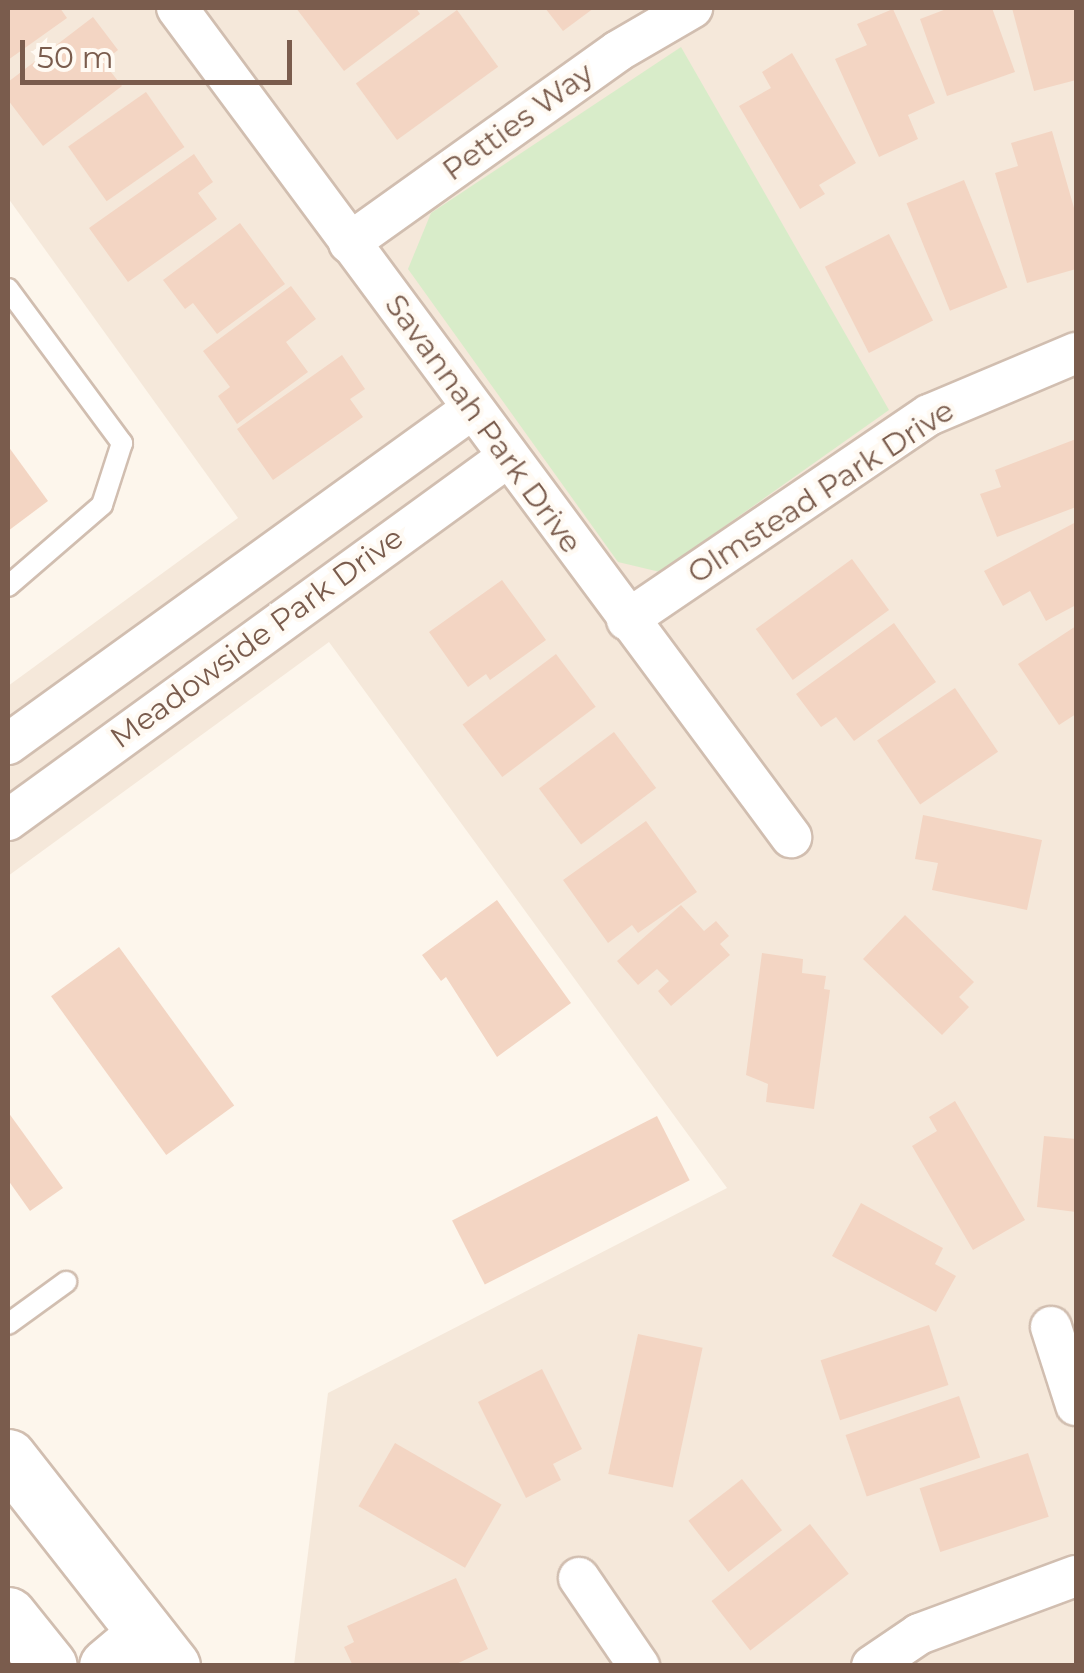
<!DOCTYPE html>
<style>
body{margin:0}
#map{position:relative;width:1084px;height:1673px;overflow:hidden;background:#fdf6ec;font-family:Montserrat,sans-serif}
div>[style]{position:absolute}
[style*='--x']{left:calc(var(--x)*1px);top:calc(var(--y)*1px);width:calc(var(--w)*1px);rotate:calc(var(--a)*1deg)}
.residential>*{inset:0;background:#f5e8da}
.green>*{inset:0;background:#d8ecc9}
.building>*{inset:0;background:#f3d5c3;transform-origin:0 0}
.roads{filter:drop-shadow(2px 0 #d1beb0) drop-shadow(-2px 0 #d1beb0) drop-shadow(0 2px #d1beb0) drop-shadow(0 -2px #d1beb0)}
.lane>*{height:20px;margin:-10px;padding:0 10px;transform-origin:10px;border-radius:10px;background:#fff}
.street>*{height:40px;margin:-20px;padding:0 20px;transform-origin:20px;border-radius:20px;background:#fff}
.secondary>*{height:55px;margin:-27.5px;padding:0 27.5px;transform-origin:27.5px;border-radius:27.5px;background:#fff}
span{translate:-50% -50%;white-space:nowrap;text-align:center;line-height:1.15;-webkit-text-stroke:8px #fffaf3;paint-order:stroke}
.street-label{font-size:30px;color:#7a5c4d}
.frame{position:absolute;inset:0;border:10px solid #7a5c4d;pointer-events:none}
.scale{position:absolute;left:20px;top:40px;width:272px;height:45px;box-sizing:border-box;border:5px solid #7a5c4d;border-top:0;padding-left:12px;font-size:30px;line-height:35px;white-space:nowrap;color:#7a5c4d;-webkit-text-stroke:8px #fffaf3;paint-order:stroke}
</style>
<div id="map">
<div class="residential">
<i style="clip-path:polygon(8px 8px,1076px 8px,1076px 1665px,294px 1665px,328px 1393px,727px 1188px,329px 642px,8px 876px,8px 686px,238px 518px,8px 198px)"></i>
</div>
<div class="green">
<i style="clip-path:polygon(681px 47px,889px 410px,660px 572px,618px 562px,408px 269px,431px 213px)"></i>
</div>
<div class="building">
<i style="clip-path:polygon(8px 8px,60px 8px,67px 18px,8px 60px)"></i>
<i style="clip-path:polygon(296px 8px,416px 8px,420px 14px,344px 71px)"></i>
<i style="clip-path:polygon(545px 8px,594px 8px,563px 31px)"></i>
<i style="clip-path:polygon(949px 8px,992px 8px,1015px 72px,947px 96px,920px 19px)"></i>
<i style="clip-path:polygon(1012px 8px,1076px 8px,1076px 80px,1034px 91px)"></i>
<i style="clip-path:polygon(893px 9px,935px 103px,908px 115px,918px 139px,879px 157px,835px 59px,867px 45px,857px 24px)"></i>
<i style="left:457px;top:10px;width:70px;height:125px;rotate:54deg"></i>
<i style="clip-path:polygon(93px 17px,118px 50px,103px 62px,122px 86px,43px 146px,8px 100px,8px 82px)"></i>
<i style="clip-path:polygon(792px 53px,856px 163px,819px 185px,825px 194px,800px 209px,739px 106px,771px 88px,762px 72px)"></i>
<i style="left:146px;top:92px;width:67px;height:95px;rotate:55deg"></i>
<i style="clip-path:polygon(1052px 131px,1076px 215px,1076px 269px,1027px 283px,995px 173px,1018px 166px,1011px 143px)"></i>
<i style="clip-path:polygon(194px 154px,213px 182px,198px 193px,217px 219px,128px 282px,89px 228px)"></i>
<i style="left:964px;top:180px;width:116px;height:62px;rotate:68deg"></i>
<i style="clip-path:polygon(240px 223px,285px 284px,217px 334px,193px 303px,185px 309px,163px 280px)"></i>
<i style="left:889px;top:234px;width:97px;height:72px;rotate:63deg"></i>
<i style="clip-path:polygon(291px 286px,316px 319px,286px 342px,308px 372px,237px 424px,218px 396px,230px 387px,203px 351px)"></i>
<i style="clip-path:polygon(342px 355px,365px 389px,350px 399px,363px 417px,273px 480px,237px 429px)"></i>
<i style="clip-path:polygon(1076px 439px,1076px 507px,997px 537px,980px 494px,1001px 487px,995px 470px)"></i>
<i style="clip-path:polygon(8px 446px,48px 501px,8px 531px)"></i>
<i style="clip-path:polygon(1076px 522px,1076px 605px,1046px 621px,1030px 591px,1003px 606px,984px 571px)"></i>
<i style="left:852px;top:559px;width:63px;height:119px;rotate:54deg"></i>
<i style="clip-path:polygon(502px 580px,546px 640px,490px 680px,486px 674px,468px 687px,429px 632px)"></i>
<i style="clip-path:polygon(894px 623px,936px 682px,854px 741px,836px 717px,821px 727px,796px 694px)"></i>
<i style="clip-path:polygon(1076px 626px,1076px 714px,1059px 725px,1018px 664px)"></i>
<i style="left:556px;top:654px;width:66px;height:117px;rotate:53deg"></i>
<i style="left:955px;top:688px;width:77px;height:94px;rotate:56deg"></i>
<i style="left:614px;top:732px;width:70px;height:94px;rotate:53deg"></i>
<i style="clip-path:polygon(923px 815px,1042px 840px,1027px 910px,932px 890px,938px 863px,915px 859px)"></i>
<i style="clip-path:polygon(646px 821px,697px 892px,638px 933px,632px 925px,608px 943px,563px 880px)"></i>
<i style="clip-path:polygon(497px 900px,571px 1003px,497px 1057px,446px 977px,441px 981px,422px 955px)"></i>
<i style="clip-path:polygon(681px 905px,704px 931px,716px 921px,729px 936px,720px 944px,730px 955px,671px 1006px,658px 991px,669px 981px,657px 969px,638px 985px,617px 961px)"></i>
<i style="clip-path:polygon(905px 915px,974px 982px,959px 997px,969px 1007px,942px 1035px,863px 959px)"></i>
<i style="left:119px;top:947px;width:196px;height:84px;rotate:54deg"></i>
<i style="clip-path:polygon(762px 953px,803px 959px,802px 973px,826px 976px,824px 989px,830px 990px,814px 1109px,766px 1102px,768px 1084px,746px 1075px)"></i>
<i style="clip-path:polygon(955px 1101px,1025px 1220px,973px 1250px,912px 1146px,937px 1131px,929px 1117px)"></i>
<i style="clip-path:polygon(8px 1112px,63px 1188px,30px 1211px,8px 1180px)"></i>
<i style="left:657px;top:1116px;width:72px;height:230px;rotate:63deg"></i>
<i style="clip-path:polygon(1044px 1136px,1076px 1139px,1076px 1212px,1037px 1207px)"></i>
<i style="clip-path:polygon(861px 1203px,943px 1248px,935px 1264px,956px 1276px,936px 1312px,832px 1256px)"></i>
<i style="left:929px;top:1325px;width:63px;height:114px;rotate:72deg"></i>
<i style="left:638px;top:1334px;width:66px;height:143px;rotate:12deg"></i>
<i style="clip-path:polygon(542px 1369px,582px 1449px,553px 1464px,561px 1480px,526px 1498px,478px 1402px)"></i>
<i style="left:959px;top:1396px;width:65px;height:120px;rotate:71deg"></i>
<i style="left:395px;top:1443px;width:123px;height:73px;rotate:30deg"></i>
<i style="left:1028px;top:1453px;width:67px;height:114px;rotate:72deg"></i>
<i style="left:742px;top:1479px;width:65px;height:68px;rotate:52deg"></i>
<i style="left:810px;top:1524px;width:63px;height:125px;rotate:52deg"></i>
<i style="clip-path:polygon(456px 1578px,488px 1649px,452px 1666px,353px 1666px,344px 1647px,354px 1642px,347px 1626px)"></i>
</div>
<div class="roads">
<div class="lane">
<i style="--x:8;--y:289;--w:192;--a:53.5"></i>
<i style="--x:122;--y:443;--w:65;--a:107.9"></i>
<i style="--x:102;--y:505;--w:124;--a:139.2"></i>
<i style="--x:8;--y:1324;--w:72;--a:-35.9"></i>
</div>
<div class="street">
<i style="--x:177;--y:8;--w:1032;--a:53.47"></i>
<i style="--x:349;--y:243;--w:330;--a:-35.5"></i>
<i style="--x:618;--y:51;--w:86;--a:-30.2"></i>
<i style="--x:627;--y:620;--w:365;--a:-34.2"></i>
<i style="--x:929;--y:415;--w:160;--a:-22.9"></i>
<i style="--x:8;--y:744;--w:572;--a:-35.83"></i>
<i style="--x:8;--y:820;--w:618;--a:-35.98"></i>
<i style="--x:1051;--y:1327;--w:82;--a:72.2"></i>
<i style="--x:579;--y:1578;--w:107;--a:55.7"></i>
<i style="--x:872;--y:1666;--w:57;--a:-34.2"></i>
<i style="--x:919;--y:1634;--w:167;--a:-20.3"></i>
</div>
<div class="secondary">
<i style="--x:8;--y:1457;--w:266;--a:51.9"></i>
<i style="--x:8;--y:1615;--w:65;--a:51.2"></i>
<i style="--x:107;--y:1666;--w:48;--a:-40"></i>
</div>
</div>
<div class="street-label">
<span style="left:518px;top:122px;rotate:-36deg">Petties Way</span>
<span style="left:483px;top:424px;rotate:54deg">Savannah Park Drive</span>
<span style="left:821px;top:492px;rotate:-33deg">Olmstead Park Drive</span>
<span style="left:257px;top:638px;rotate:-36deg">Meadowside Park Drive</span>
</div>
<div class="frame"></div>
<div class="scale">50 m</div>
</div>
